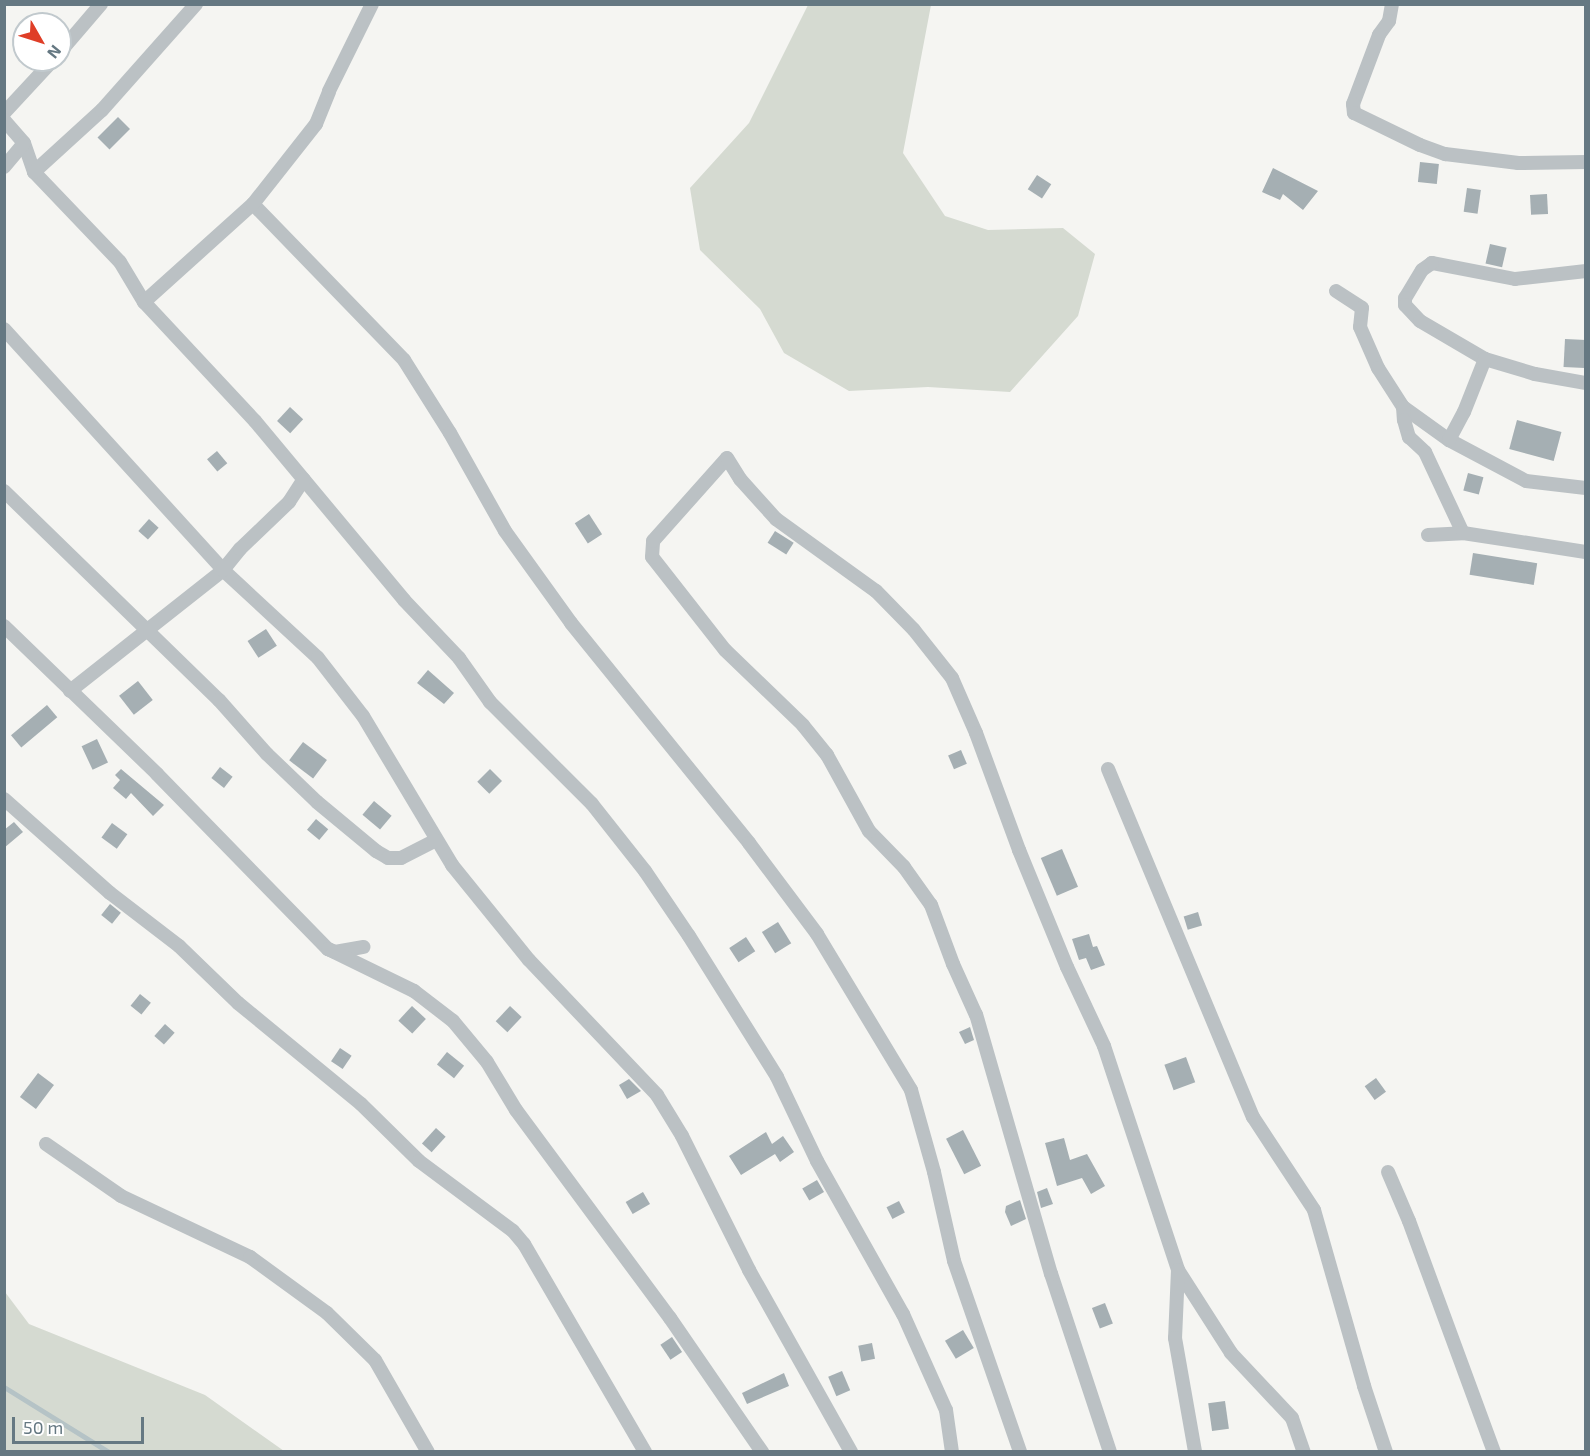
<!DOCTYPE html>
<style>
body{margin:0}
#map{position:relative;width:1590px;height:1456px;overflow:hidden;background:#f5f5f2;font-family:"Exo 2",sans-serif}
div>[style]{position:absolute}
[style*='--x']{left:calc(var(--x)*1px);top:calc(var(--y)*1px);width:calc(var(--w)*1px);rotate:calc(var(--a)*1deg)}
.green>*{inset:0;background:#d5dad1}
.stream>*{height:5px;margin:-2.5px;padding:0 2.5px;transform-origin:2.5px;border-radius:2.5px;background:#b5c3c6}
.building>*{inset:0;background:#a5afb3;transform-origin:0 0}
.minor>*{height:14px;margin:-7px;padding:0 7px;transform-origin:7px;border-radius:7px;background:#bbc1c4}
span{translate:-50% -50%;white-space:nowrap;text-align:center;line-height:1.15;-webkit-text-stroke:6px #fff;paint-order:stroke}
.frame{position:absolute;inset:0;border:6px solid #657882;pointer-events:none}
.north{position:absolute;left:12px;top:12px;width:60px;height:60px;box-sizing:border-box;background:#fff;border:2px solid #c1c9cd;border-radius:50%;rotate:129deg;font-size:16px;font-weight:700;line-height:24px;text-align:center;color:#657882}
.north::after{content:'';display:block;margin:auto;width:21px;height:27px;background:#df3e27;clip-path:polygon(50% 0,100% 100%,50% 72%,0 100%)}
.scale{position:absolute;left:12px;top:1417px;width:132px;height:27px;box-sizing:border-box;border:3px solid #657882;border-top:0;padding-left:8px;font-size:18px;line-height:21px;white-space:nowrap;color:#657882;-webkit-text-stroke:4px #fff;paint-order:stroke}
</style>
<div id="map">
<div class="green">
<i style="clip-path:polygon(808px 5px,931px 5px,903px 153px,945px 216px,988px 230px,1063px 228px,1095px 254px,1078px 316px,1010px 392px,928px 387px,849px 391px,784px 353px,760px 309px,700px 250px,690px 188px,749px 123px)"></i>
<i style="clip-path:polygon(5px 1292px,29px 1324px,205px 1395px,284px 1451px,5px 1451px)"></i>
</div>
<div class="stream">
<i style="--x:4;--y:1387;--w:123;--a:31.8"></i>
</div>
<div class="building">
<i style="left:118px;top:117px;width:17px;height:29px;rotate:45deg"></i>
<i style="left:1420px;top:162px;width:19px;height:20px;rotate:6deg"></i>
<i style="clip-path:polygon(1273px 168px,1318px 191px,1303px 210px,1283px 194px,1280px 200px,1262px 192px)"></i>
<i style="left:1037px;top:175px;width:17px;height:17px;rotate:33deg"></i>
<i style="left:1467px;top:188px;width:14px;height:24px;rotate:8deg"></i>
<i style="left:1547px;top:194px;width:20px;height:17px;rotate:87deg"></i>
<i style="left:1490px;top:244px;width:17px;height:20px;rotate:13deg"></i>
<i style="left:1565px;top:339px;width:21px;height:28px;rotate:3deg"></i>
<i style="left:290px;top:407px;width:18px;height:19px;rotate:43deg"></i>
<i style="left:1517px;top:420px;width:46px;height:30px;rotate:15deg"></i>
<i style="left:217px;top:451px;width:16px;height:13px;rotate:50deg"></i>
<i style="left:1468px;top:473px;width:16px;height:18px;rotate:15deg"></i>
<i style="left:589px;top:514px;width:24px;height:17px;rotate:57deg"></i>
<i style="left:149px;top:519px;width:13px;height:16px;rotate:42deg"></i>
<i style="left:775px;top:531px;width:22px;height:14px;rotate:32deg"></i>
<i style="left:1473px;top:553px;width:65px;height:22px;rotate:9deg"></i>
<i style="left:266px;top:629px;width:20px;height:22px;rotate:57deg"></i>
<i style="clip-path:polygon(428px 670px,454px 693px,444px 704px,417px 683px)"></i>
<i style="left:138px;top:681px;width:24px;height:24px;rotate:52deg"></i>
<i style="left:47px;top:705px;width:16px;height:47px;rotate:50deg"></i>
<i style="left:97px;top:739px;width:26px;height:17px;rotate:65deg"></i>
<i style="left:303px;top:742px;width:30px;height:23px;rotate:37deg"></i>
<i style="left:961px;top:750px;width:15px;height:14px;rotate:67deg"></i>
<i style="left:220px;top:767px;width:16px;height:14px;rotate:38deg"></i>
<i style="clip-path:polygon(121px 769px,164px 805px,153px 816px,131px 793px,126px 799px,113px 788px,120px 780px,115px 775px)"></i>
<i style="left:490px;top:769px;width:17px;height:18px;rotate:45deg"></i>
<i style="left:374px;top:801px;width:23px;height:18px;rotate:40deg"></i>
<i style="left:316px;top:819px;width:16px;height:14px;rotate:40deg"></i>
<i style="clip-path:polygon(14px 822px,23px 832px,4px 848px,4px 830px)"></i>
<i style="left:112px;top:823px;width:19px;height:18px;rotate:36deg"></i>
<i style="left:1062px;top:849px;width:41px;height:23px;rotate:67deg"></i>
<i style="left:110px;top:904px;width:14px;height:14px;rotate:39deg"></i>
<i style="left:1198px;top:912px;width:14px;height:15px;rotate:73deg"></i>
<i style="left:778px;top:922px;width:25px;height:19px;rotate:58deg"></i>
<i style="clip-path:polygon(1089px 934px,1093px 947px,1097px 946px,1105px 965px,1091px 970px,1086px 958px,1079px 960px,1072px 939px)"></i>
<i style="left:746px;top:937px;width:17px;height:20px;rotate:57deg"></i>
<i style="left:140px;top:994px;width:14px;height:15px;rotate:39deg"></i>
<i style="left:412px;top:1006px;width:19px;height:20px;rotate:43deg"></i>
<i style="left:510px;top:1006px;width:16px;height:21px;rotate:43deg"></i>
<i style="left:165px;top:1024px;width:13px;height:16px;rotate:42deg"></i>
<i style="clip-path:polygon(970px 1027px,974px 1040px,965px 1044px,959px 1032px)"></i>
<i style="left:340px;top:1048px;width:14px;height:16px;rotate:34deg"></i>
<i style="left:447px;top:1052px;width:22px;height:16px;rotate:39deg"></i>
<i style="left:1186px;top:1057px;width:27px;height:23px;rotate:70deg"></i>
<i style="left:38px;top:1073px;width:20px;height:30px;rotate:37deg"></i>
<i style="left:1376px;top:1078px;width:17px;height:14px;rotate:54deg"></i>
<i style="clip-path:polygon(629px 1079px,641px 1091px,627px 1099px,619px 1085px)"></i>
<i style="left:436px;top:1128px;width:13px;height:21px;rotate:42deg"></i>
<i style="left:963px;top:1130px;width:40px;height:19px;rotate:63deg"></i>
<i style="clip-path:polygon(766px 1132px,772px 1144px,783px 1136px,794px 1152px,780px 1162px,775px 1154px,741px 1175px,729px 1156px)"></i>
<i style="clip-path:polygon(1064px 1138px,1070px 1160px,1087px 1154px,1105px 1186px,1091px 1194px,1082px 1178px,1057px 1186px,1045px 1143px)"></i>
<i style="left:817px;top:1180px;width:14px;height:17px;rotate:60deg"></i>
<i style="clip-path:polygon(1047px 1188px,1053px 1204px,1041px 1208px,1037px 1192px)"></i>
<i style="left:643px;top:1192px;width:14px;height:20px;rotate:60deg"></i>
<i style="clip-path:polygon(1020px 1200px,1026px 1219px,1011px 1226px,1005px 1212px,1006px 1206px)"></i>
<i style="left:899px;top:1201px;width:13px;height:14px;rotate:63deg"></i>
<i style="left:1105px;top:1303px;width:22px;height:14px;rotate:69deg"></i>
<i style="left:963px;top:1330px;width:21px;height:21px;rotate:59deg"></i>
<i style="left:672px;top:1337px;width:18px;height:14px;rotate:56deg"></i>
<i style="left:872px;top:1343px;width:16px;height:14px;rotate:79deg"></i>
<i style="left:842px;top:1371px;width:21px;height:15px;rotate:67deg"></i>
<i style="clip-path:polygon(784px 1373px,789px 1386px,747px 1404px,742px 1393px)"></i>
<i style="left:1225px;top:1401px;width:28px;height:17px;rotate:82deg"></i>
</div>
<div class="minor">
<i style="--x:1392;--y:4;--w:17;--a:100"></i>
<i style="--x:1389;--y:21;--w:17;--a:126"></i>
<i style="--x:1379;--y:35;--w:74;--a:110.6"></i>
<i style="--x:1353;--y:104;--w:9;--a:84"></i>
<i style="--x:1354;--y:113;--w:73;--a:25.9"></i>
<i style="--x:1420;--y:145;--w:27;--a:20"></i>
<i style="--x:1445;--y:154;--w:74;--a:7"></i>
<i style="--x:1518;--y:163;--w:68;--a:-0.8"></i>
<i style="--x:60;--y:52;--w:63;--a:-49.5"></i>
<i style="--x:4;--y:113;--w:72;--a:-47.2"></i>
<i style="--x:4;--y:120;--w:30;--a:49"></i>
<i style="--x:24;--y:143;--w:31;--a:71"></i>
<i style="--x:34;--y:172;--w:124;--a:46.3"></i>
<i style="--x:120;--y:262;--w:47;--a:59"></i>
<i style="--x:144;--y:302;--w:163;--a:47"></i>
<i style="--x:255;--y:421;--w:233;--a:50.2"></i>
<i style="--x:404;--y:600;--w:80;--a:46.5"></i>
<i style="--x:459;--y:658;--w:54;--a:54.8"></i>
<i style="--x:490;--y:702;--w:144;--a:45"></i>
<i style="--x:592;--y:804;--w:85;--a:51.7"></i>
<i style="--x:645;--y:871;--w:78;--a:55.9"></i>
<i style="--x:689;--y:936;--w:166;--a:58"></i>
<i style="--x:777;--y:1077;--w:93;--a:64.5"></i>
<i style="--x:817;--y:1161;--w:176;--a:60.7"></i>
<i style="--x:903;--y:1314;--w:105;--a:65.9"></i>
<i style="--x:946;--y:1410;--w:42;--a:81.9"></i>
<i style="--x:4;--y:167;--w:31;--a:-50"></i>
<i style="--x:34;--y:172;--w:92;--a:-42.4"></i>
<i style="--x:102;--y:110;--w:142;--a:-48.4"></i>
<i style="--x:253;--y:204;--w:217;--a:45.9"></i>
<i style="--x:404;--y:360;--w:86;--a:57.8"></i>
<i style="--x:450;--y:433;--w:112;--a:60.7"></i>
<i style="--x:505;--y:531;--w:113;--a:54.3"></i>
<i style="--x:571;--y:623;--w:283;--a:51"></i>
<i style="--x:749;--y:843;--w:114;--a:53.2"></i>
<i style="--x:817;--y:934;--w:182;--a:58.9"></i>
<i style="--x:911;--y:1090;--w:85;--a:74.3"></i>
<i style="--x:934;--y:1172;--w:91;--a:77.3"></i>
<i style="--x:954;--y:1261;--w:202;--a:70.9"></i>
<i style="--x:1586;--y:271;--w:71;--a:173.6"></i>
<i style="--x:1515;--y:279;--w:85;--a:-169.1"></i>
<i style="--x:1432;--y:263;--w:12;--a:145"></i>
<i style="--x:1422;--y:270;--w:33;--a:121"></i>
<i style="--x:1405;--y:298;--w:7;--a:90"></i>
<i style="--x:1405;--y:305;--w:22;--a:47"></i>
<i style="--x:1420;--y:321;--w:75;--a:30.3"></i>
<i style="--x:1485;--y:359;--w:52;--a:16.7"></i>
<i style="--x:1535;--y:374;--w:52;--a:10"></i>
<i style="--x:1336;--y:291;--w:31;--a:33"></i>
<i style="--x:1362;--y:308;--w:19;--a:96"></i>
<i style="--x:1360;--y:327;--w:45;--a:66.3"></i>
<i style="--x:1378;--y:368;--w:46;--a:57.3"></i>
<i style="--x:1403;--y:407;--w:57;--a:35.7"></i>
<i style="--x:1449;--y:440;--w:87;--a:28"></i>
<i style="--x:1526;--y:481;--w:60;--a:6.7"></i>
<i style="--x:144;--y:302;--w:147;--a:-42"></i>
<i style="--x:253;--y:204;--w:102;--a:-51.8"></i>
<i style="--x:316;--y:124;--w:35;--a:-68"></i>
<i style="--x:329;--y:91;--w:97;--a:-63.7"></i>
<i style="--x:4;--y:329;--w:326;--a:47.7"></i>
<i style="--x:223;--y:570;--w:129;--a:42.8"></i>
<i style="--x:318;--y:658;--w:73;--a:52.2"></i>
<i style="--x:363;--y:716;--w:174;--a:59.1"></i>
<i style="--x:452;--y:865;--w:122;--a:51"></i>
<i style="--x:529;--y:960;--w:186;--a:46.5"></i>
<i style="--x:657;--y:1095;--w:48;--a:58.6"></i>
<i style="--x:682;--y:1136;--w:150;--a:63.4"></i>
<i style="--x:749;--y:1270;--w:209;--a:60.7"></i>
<i style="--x:1403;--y:407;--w:13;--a:86"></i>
<i style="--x:1404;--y:420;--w:18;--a:74"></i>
<i style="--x:1409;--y:437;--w:22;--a:43"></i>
<i style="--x:1425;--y:452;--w:89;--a:64.9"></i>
<i style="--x:1449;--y:440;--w:32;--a:-62"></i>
<i style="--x:1464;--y:412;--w:57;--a:-68.4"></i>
<i style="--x:4;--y:491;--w:300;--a:44.2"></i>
<i style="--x:219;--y:700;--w:72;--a:48.4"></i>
<i style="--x:267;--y:754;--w:69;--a:43.8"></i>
<i style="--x:317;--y:802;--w:77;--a:39.7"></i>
<i style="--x:376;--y:851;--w:14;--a:30"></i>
<i style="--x:388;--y:858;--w:13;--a:0"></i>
<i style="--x:401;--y:858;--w:39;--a:-27"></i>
<i style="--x:1428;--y:535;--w:35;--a:-3"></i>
<i style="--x:1463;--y:533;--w:124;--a:8.8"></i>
<i style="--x:4;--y:626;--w:213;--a:44"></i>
<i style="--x:157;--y:774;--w:245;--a:45.7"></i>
<i style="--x:328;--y:949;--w:8;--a:23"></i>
<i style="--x:335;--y:952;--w:29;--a:-10"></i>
<i style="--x:70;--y:691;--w:195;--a:-38.3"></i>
<i style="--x:223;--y:570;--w:27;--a:-51"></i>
<i style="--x:240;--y:549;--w:68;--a:-43.8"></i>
<i style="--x:289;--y:502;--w:27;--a:-57"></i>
<i style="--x:1108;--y:769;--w:377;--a:67.4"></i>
<i style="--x:1253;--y:1117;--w:111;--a:56.7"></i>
<i style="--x:1314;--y:1210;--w:183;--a:74.1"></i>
<i style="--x:1364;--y:1386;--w:70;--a:71.6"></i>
<i style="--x:4;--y:799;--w:142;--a:41.6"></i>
<i style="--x:110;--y:893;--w:87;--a:37.5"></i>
<i style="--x:179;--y:946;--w:82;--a:44"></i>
<i style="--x:238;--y:1003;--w:159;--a:39.4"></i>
<i style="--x:361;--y:1104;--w:81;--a:44.5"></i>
<i style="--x:419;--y:1161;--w:117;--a:36.7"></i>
<i style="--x:513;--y:1231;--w:17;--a:50"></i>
<i style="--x:524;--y:1244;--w:241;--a:59.8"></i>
<i style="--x:328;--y:949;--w:96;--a:26"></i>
<i style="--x:414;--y:991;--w:49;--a:37.6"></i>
<i style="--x:453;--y:1021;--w:53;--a:50.3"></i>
<i style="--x:487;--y:1062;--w:56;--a:58.9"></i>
<i style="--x:516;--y:1110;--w:259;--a:53.5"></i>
<i style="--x:670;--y:1318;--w:163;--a:55.5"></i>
<i style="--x:46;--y:1144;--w:91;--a:34.7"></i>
<i style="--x:121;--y:1196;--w:143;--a:25.3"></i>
<i style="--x:250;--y:1257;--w:95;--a:36"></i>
<i style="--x:327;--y:1313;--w:67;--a:44.4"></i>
<i style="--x:375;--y:1360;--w:106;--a:60.1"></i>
<i style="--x:1388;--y:1172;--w:53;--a:66.8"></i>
<i style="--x:1409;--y:1221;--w:246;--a:69.8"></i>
<i style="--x:1178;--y:1270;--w:98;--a:57.4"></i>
<i style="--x:1231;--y:1353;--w:89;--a:46.8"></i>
<i style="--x:1292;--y:1418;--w:36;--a:71"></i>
<i style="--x:1110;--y:1452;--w:188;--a:-108.3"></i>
<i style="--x:1051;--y:1274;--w:270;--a:-106.1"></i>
<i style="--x:976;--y:1015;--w:56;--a:-114.3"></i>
<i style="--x:953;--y:964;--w:63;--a:-110.4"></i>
<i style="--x:931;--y:905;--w:47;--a:-125.4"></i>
<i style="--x:904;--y:867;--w:50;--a:-134.2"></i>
<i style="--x:869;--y:831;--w:87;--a:-118.9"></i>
<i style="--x:827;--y:755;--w:38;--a:-129"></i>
<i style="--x:803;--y:725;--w:108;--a:-136.1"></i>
<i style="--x:725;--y:650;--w:118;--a:-128.1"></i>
<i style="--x:652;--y:557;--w:16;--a:-86"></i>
<i style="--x:653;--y:541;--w:111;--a:-48.3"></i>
<i style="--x:727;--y:458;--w:25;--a:58"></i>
<i style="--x:740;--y:479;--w:54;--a:48"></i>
<i style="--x:776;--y:519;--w:123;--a:35.8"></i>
<i style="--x:876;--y:591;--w:54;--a:45.7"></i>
<i style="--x:914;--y:630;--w:61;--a:51.6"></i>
<i style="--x:952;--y:678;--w:60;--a:66.4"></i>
<i style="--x:976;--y:733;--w:125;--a:69.8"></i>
<i style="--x:1019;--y:850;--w:126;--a:67.7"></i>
<i style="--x:1067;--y:967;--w:87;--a:64.9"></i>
<i style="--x:1104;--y:1046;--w:236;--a:71.7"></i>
<i style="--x:1178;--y:1270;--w:68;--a:92.5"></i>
<i style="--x:1175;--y:1338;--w:116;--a:80"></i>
</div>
<div class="frame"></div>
<div class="north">N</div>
<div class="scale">50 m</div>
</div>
